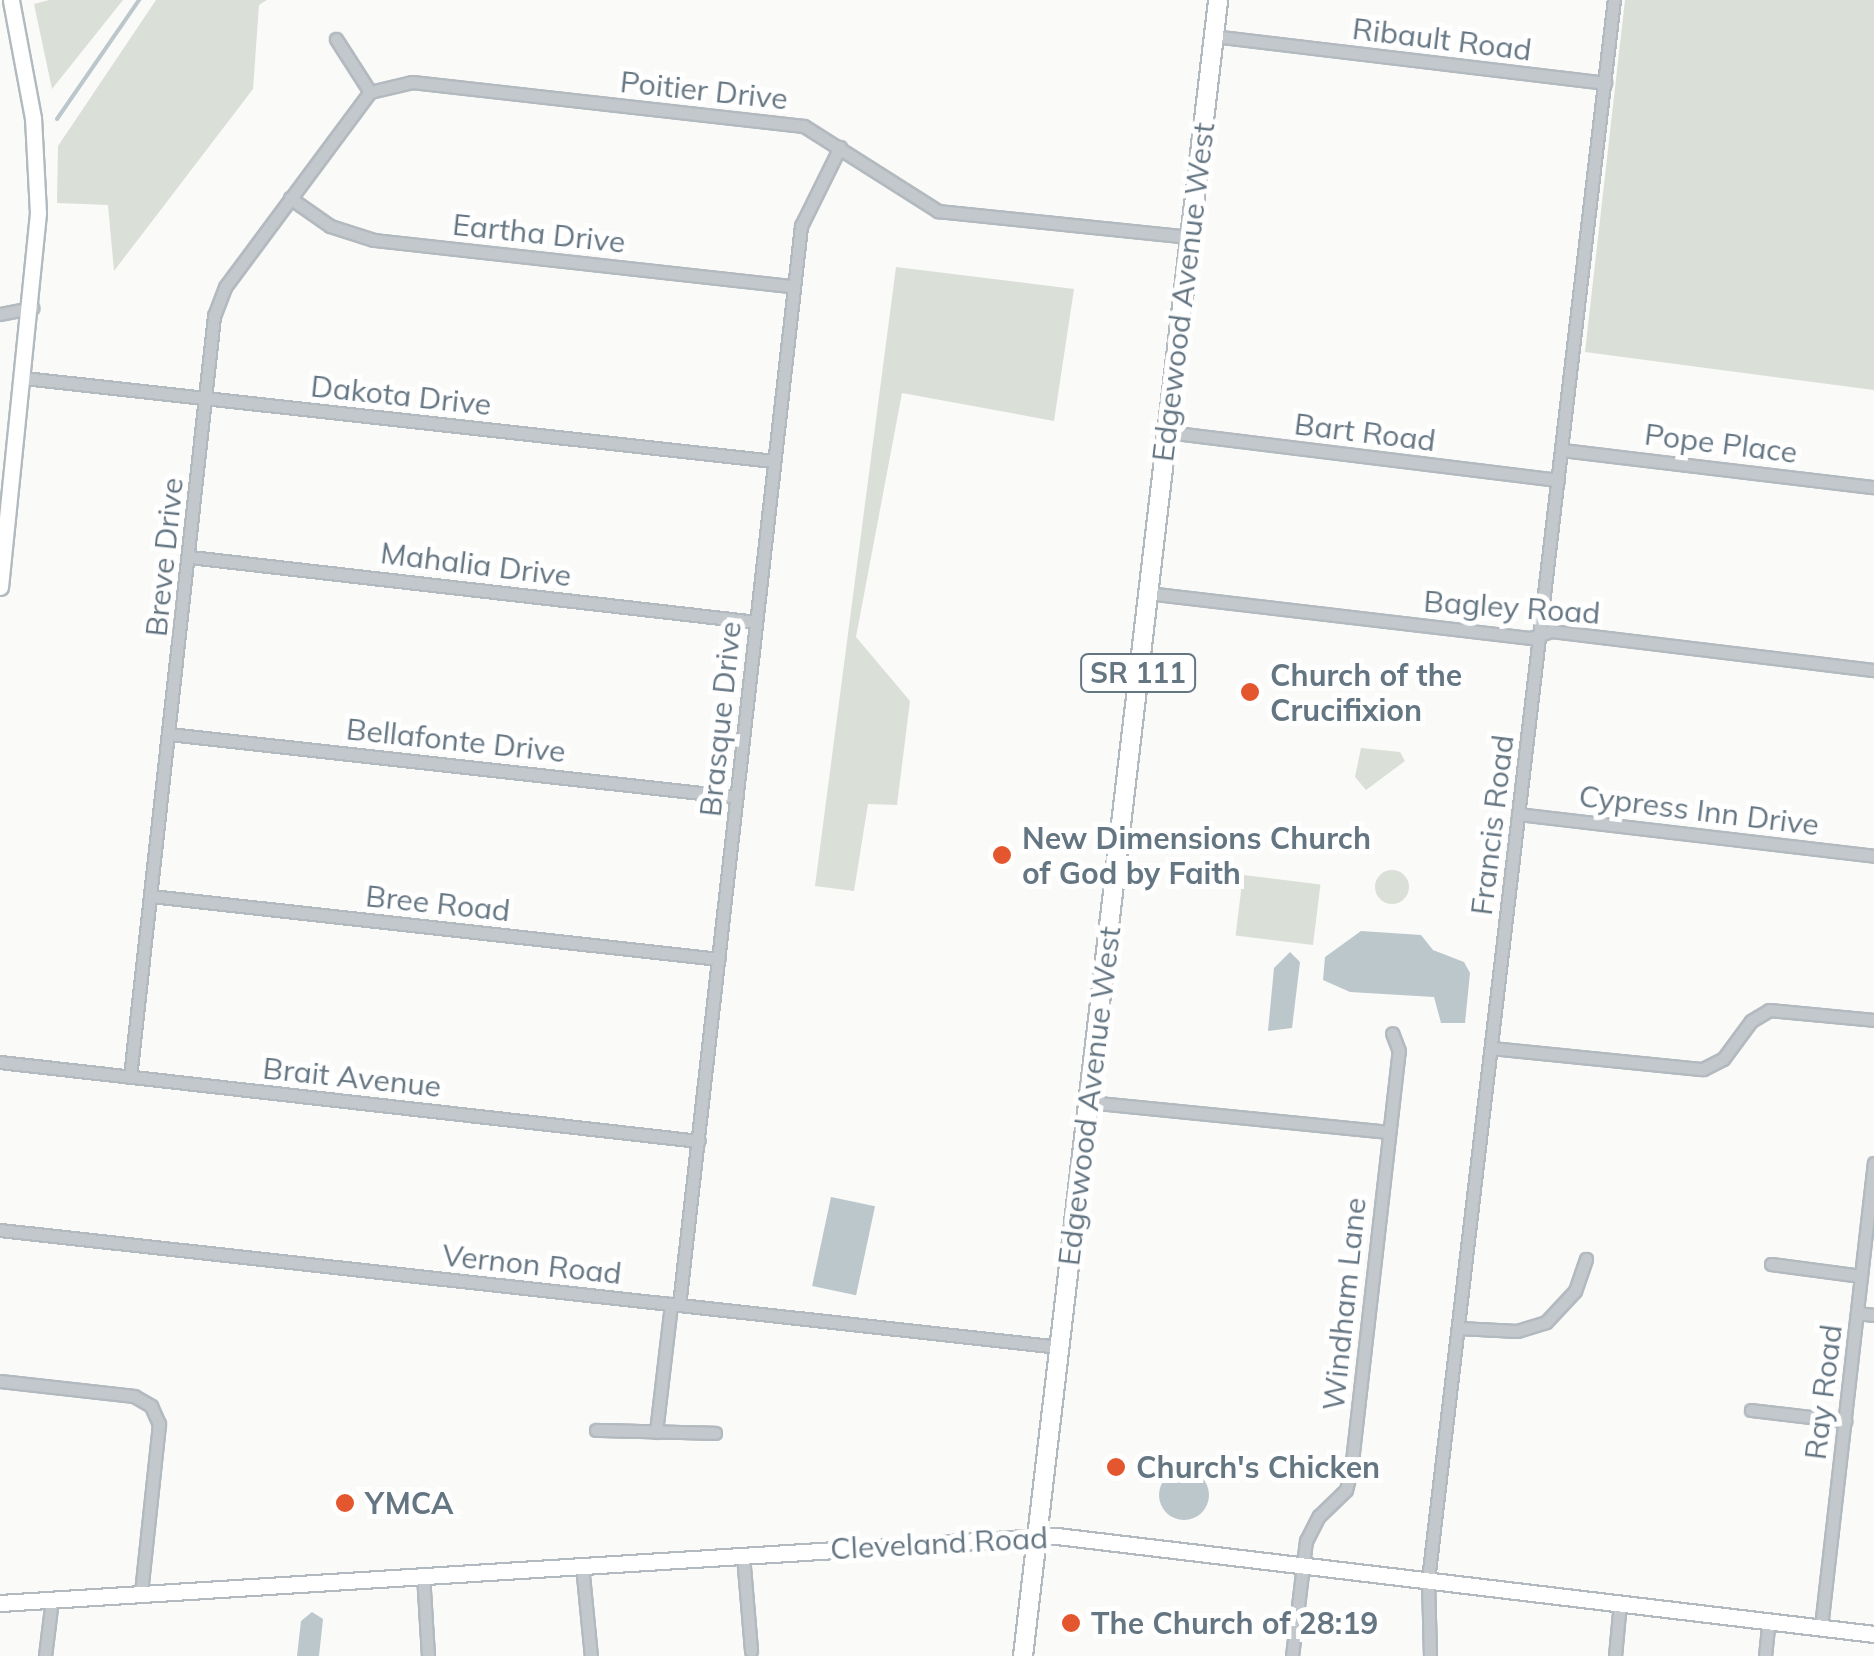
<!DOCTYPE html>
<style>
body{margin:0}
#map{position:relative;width:1874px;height:1656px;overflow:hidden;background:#fafaf8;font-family:Mulish,sans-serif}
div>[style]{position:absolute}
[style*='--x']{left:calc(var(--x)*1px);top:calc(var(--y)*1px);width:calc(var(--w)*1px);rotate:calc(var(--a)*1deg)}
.green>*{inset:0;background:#dadfd7;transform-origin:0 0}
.round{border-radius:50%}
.water>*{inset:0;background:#bbc7cb;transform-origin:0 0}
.stream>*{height:4px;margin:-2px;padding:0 2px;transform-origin:2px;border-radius:2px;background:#bbc7cb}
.roads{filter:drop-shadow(2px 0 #b3babf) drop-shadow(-2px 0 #b3babf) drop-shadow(0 2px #b3babf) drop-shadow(0 -2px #b3babf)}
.street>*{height:11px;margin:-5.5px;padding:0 5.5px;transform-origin:5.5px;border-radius:5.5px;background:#c3c8cc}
.secondary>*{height:15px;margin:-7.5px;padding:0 7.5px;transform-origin:7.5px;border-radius:7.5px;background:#fff}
.primary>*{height:18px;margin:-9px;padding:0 9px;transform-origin:9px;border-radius:9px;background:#fff}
.dots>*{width:28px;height:28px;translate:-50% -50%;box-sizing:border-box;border:5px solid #fff;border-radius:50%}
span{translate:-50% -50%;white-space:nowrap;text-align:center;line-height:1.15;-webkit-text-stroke:10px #fff;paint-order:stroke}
.shield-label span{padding:2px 8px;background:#fff;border:2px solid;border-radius:8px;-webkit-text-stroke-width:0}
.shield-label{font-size:28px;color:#657683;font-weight:700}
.street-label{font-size:30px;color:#657683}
.poi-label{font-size:30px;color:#657683;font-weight:700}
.left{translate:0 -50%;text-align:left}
</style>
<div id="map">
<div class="green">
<i style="clip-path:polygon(49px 0,123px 0,52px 89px,34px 4px)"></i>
<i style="clip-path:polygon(156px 0,267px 0,259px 5px,253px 89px,114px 271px,108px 205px,57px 203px,58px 146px)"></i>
<i style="clip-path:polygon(1625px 0,1874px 0,1874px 390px,1585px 352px)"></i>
<i style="clip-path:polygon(896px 267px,1074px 289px,1054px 421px,902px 393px,856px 637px,910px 701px,897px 805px,868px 804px,854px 891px,815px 886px)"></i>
<i style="clip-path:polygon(1361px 748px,1400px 752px,1405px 761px,1366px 790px,1355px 777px)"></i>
<i class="round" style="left:1375px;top:870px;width:34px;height:34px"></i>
<i style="left:1243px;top:875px;width:78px;height:61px;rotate:7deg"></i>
</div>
<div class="water">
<i style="clip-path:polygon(1361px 931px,1421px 935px,1433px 950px,1464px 962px,1470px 973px,1465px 1023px,1441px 1023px,1434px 997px,1350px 992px,1323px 980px,1325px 957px)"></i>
<i style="clip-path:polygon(1290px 952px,1300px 962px,1292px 1028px,1268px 1031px,1274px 968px)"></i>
<i style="left:831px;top:1197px;width:45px;height:91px;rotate:12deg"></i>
<i class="round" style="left:1159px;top:1470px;width:50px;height:50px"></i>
<i style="clip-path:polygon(312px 1612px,323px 1619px,319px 1656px,297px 1656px,301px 1621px)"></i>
</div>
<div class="stream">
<i style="--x:57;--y:119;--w:145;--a:-55.4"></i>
</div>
<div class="roads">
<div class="street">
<i style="--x:1213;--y:36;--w:395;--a:6.8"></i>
<i style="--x:336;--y:39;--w:63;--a:57.3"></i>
<i style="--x:290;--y:198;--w:49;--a:35"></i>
<i style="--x:330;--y:226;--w:46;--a:17.7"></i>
<i style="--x:374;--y:240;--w:422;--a:6.3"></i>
<i style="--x:0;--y:314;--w:33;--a:-11"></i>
<i style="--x:24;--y:378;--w:755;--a:6.32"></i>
<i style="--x:1167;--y:432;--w:394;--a:7"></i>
<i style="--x:1562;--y:450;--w:314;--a:6.8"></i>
<i style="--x:190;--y:557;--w:570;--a:6.55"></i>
<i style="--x:1147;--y:593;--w:387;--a:6.7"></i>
<i style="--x:1531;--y:638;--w:21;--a:-19"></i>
<i style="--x:1551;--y:631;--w:325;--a:6.9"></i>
<i style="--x:169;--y:734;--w:571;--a:6.33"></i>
<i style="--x:1518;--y:814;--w:358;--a:6.7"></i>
<i style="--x:151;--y:896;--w:571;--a:6.33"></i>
<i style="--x:1491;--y:1048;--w:213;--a:5.7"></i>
<i style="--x:1703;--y:1069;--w:22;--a:-27"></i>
<i style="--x:1723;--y:1059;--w:47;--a:-53.6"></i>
<i style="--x:1751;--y:1021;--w:21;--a:-31"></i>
<i style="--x:1769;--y:1010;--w:105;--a:5.4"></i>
<i style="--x:0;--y:1062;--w:703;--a:6.45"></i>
<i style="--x:130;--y:1077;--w:766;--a:-83.7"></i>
<i style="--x:214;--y:316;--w:31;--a:-69"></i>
<i style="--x:225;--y:287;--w:243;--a:-53.4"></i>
<i style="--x:370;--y:92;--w:43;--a:-13.4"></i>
<i style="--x:412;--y:82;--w:394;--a:6.4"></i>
<i style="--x:804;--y:126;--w:159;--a:32.4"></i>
<i style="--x:938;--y:211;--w:253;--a:5.9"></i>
<i style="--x:1088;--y:1102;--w:302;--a:5.7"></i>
<i style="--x:0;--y:1230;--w:1065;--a:6.3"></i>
<i style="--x:1771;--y:1264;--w:91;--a:7.6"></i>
<i style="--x:679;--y:1305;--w:1086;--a:-83.55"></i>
<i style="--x:801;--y:226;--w:88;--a:-63.7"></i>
<i style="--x:1857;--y:1313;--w:17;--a:7"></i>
<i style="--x:1459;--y:1328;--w:58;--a:3"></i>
<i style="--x:1517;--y:1331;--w:30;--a:-17"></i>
<i style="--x:1546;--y:1322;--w:42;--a:-46.9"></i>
<i style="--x:1575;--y:1291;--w:34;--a:-71"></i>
<i style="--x:0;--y:1381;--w:135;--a:6.4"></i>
<i style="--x:134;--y:1396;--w:20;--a:30"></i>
<i style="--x:151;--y:1406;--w:20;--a:66"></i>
<i style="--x:159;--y:1424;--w:170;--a:96.1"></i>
<i style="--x:1751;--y:1410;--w:95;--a:6.7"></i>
<i style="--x:596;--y:1430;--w:119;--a:1.4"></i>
<i style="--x:656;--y:1432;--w:129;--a:-83.3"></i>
<i style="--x:743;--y:1555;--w:96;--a:85.2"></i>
<i style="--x:582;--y:1565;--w:91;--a:84.4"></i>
<i style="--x:423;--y:1574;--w:82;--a:86.5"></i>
<i style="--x:1821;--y:1627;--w:467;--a:-83.5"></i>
<i style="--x:45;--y:1656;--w:57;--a:-83"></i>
<i style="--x:1292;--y:1656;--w:116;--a:-83.1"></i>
<i style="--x:1306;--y:1541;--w:28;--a:-63"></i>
<i style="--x:1319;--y:1516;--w:37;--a:-44"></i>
<i style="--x:1346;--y:1490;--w:21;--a:-76"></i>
<i style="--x:1351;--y:1470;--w:422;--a:-83.5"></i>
<i style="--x:1399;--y:1051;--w:19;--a:-111"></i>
<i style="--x:1430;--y:1656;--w:76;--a:-91.5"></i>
<i style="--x:1428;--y:1580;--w:1591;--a:-83.29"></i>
<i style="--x:1615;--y:1656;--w:54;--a:-84.7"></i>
<i style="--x:1765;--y:1656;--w:36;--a:-84"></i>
</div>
<div class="secondary">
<i style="--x:0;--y:587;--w:376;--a:-84.2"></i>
<i style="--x:38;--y:213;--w:95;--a:-93"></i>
<i style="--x:33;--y:118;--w:120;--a:-100.6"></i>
<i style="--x:0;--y:1603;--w:1059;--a:-3.63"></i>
<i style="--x:1057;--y:1536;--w:823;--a:6.84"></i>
</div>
<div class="primary">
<i style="--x:1023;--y:1656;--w:1667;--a:-83.28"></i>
</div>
</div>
<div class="dots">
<i style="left:1250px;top:692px;background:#e4572e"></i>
<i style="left:1002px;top:855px;background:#e4572e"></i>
<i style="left:1116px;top:1467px;background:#e4572e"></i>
<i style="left:345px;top:1503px;background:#e4572e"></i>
<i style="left:1071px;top:1623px;background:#e4572e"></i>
</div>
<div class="shield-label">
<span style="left:1138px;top:673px">SR 111</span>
</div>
<div class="street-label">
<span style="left:1442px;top:39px;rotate:7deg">Ribault Road</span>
<span style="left:704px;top:90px;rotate:6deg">Poitier Drive</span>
<span style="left:539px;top:233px;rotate:6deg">Eartha Drive</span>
<span style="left:1183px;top:292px;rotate:-83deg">Edgewood Avenue West</span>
<span style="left:401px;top:395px;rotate:6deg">Dakota Drive</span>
<span style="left:1365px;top:432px;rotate:7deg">Bart Road</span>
<span style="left:1721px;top:443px;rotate:7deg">Pope Place</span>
<span style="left:164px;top:557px;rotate:-84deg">Breve Drive</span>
<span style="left:476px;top:564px;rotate:7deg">Mahalia Drive</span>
<span style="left:1512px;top:607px;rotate:4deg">Bagley Road</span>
<span style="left:720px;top:719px;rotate:-84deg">Brasque Drive</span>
<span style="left:456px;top:740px;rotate:6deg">Bellafonte Drive</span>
<span style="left:1699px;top:810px;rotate:7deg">Cypress Inn Drive</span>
<span style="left:1492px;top:825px;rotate:-83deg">Francis Road</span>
<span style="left:438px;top:903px;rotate:6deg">Bree Road</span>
<span style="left:352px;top:1077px;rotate:6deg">Brait Avenue</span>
<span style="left:1089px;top:1096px;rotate:-83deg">Edgewood Avenue West</span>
<span style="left:532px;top:1264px;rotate:6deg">Vernon Road</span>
<span style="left:1344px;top:1304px;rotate:-84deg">Windham Lane</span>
<span style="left:1823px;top:1392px;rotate:-83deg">Ray Road</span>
<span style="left:939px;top:1543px;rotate:-3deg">Cleveland Road</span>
</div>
<div class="poi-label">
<span class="left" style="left:1270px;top:692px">Church of the<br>Crucifixion</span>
<span class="left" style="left:1022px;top:855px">New Dimensions Church<br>of God by Faith</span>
<span class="left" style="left:1136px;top:1467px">Church's Chicken</span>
<span class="left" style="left:365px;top:1503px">YMCA</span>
<span class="left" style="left:1091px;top:1623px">The Church of 28:19</span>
</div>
</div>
